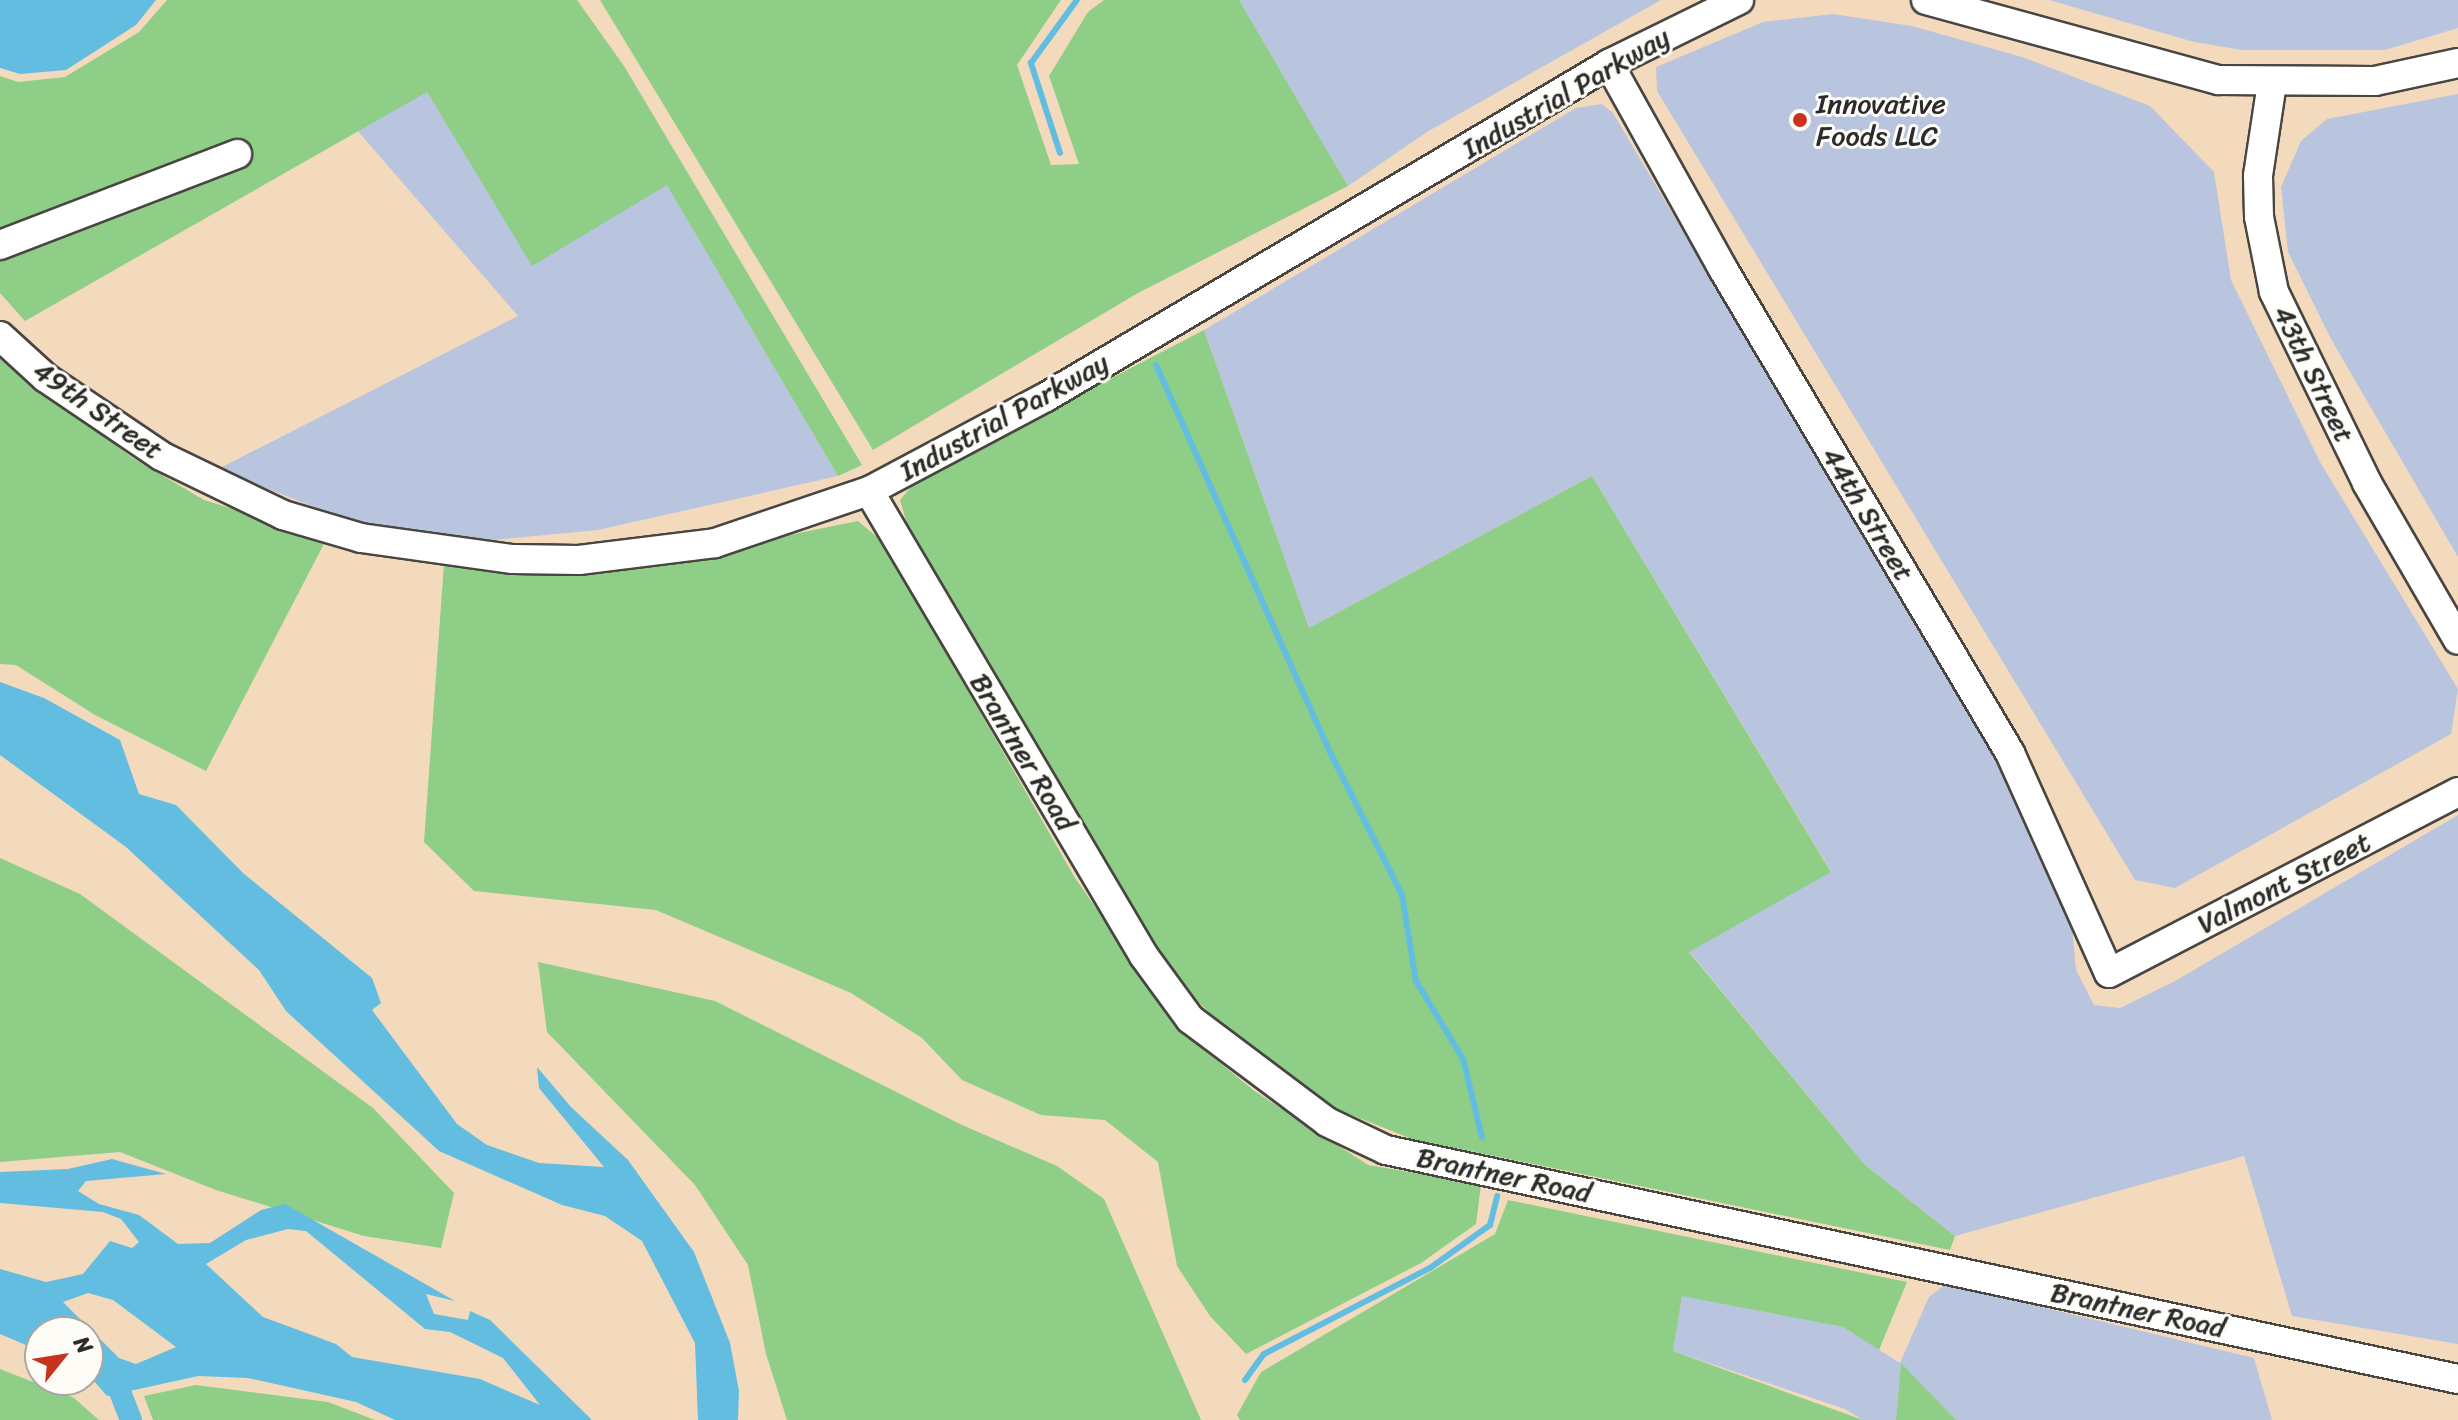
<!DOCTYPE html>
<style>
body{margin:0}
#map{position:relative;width:2458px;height:1420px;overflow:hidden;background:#f4dabc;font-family:Sriracha,sans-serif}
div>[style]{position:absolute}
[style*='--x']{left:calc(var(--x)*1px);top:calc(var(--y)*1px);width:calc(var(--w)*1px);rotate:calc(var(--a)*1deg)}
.industrial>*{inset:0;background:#b9c5de}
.green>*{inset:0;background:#8ece86}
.water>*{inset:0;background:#62bde0}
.stream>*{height:6px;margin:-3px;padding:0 3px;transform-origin:3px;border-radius:3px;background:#62bde0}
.canal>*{height:22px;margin:-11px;padding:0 11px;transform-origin:11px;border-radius:11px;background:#62bde0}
.roads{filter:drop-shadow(2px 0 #494541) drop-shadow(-2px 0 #494541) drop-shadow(0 2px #494541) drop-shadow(0 -2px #494541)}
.minor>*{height:28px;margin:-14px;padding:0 14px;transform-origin:14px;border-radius:14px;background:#fff}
.dots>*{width:22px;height:22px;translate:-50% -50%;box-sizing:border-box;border:4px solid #fdfcf7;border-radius:50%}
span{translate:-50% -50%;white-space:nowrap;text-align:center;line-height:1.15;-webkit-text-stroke:6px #fdfcf7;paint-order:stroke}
.street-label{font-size:28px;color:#2b2b2b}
.poi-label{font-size:28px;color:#2b2b2b}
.left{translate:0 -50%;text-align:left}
.north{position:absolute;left:24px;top:1316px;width:80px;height:80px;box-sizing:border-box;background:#fdfcf7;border:2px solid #a9a8a5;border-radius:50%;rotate:60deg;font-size:22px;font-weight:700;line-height:32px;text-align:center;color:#2b2b2b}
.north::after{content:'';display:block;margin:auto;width:28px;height:36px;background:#c8321e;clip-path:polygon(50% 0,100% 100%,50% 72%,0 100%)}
</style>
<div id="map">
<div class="industrial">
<i style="clip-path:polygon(1239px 0,1661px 0,1427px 132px,1348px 186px)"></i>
<i style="clip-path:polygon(2049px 0,2458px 0,2458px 28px,2385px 50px,2242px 50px,2194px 42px)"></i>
<i style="clip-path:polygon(1833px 14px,1912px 26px,2022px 57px,2150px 106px,2214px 172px,2231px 280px,2320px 462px,2458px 689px,2451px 734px,2175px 888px,2135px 880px,1657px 91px,1656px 67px,1763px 22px)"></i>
<i style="clip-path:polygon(427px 92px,532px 265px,667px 184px,838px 476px,598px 530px,441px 545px,337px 516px,218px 469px,518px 316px,356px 129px)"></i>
<i style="clip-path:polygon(2458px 94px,2458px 557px,2331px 339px,2288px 252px,2281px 187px,2301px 141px,2327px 119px)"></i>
<i style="clip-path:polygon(1602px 104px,1613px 113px,2002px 771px,2072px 927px,2076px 970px,2094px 1005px,2120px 1008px,2175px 981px,2458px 815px,2458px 1344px,2292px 1316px,2244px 1156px,1955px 1236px,1865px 1165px,1689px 951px,1831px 871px,1592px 476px,1309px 628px,1204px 330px,1576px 108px)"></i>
<i style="clip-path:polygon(1946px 1284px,2254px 1358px,2272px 1420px,1956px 1420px,1901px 1364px,1896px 1420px,1863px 1420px,1845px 1409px,1673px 1351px,1682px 1295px,1843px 1327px,1900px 1363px,1929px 1297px)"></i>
</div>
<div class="green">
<i style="clip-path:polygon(167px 0,577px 0,624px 66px,862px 465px,838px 476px,667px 185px,532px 266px,427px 92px,25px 321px,0 293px,0 76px,18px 82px,65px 77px,139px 32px)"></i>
<i style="clip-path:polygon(600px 0,1061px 0,1017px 65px,1051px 165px,1079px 164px,1049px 76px,1088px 12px,1104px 0,1239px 0,1348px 186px,1138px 293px,873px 450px)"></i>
<i style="clip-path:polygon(1204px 330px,1309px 628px,1592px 476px,1831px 872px,1689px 952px,1865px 1165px,1955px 1236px,1950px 1250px,1412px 1139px,1324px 1104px,1243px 1045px,1195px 999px,1158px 951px,907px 524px,900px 500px,919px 478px)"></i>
<i style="clip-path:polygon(0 359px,133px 458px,204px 500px,327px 538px,206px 771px,95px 715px,16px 665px,0 664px)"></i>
<i style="clip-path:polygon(858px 521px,883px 542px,1075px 878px,1184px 1033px,1253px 1090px,1368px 1165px,1481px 1184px,1476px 1224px,1421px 1263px,1246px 1354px,1210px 1316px,1177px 1266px,1158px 1162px,1105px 1120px,1041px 1115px,962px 1080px,922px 1038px,851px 993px,656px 910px,474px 891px,424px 842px,444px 564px,617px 570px)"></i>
<i style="clip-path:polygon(0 858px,80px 894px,373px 1108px,454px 1193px,441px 1248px,364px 1236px,216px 1190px,120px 1152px,0 1162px)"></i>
<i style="clip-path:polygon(538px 962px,715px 1001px,962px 1125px,1057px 1166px,1104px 1199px,1201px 1420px,787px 1420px,766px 1354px,748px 1265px,695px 1185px,547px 1032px)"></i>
<i style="clip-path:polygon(1508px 1200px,1907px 1282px,1879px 1350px,1843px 1327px,1682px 1296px,1673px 1351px,1863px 1420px,1240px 1420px,1237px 1415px,1261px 1372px,1495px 1234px)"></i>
<i style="clip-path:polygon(1901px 1363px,1956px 1420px,1896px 1420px)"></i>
<i style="clip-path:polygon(0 1369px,74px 1398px,99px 1420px,0 1420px)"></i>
<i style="clip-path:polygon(196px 1385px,328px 1402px,375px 1420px,153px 1420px,144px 1396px)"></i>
</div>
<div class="water">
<i style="clip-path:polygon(0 0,156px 0,136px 25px,66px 70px,20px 74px,0 68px)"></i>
<i style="clip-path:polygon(0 682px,44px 698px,120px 740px,139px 794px,176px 805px,243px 873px,372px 978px,381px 1003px,372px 1010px,457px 1124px,487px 1145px,539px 1163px,604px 1167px,539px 1088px,537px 1067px,571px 1107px,628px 1160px,694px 1252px,730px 1343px,739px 1391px,738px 1420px,698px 1420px,695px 1343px,642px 1241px,605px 1216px,562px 1205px,439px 1151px,286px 1011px,259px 970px,126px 847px,0 755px)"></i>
<i style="clip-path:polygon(evenodd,112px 1159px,166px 1174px,86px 1181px,78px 1191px,99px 1204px,139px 1215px,178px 1244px,210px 1243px,261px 1210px,285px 1204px,455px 1301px,426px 1294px,434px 1314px,468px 1320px,470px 1311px,490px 1320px,592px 1420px,395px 1420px,356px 1402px,248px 1378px,198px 1376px,107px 1396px,88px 1374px,88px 1332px,40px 1332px,40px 1351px,0 1334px,0 1269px,46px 1282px,83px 1274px,110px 1241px,132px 1248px,139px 1242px,121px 1219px,103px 1212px,0 1203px,0 1172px,68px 1169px,112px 1159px,288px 1229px,306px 1231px,425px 1329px,450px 1332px,503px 1358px,540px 1405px,480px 1379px,352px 1357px,336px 1344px,263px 1317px,206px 1264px,246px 1240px,288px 1229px,112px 1159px,88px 1293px,113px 1300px,176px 1347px,136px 1364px,119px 1358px,63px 1302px,88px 1293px)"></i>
</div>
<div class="stream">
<i style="--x:1060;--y:153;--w:95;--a:-107.9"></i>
<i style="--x:1031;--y:63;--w:78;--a:-53.9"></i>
<i style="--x:1156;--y:365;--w:431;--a:65.8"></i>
<i style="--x:1333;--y:758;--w:153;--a:63.3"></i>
<i style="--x:1402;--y:895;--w:87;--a:80.8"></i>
<i style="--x:1416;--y:981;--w:91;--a:58.9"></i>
<i style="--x:1463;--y:1059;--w:80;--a:76.3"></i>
<i style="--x:1245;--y:1380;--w:32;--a:-54"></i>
<i style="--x:1264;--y:1354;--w:187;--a:-27.4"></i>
<i style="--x:1430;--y:1268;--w:74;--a:-35.6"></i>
<i style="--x:1490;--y:1225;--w:30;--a:-76"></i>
</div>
<div class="canal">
<i style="--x:115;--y:1379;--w:44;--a:68.7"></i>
</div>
<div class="roads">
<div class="minor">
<i style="--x:1926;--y:0;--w:303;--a:15.3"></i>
<i style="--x:2218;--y:80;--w:157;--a:0.4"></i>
<i style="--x:2375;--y:81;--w:85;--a:-12.2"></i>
<i style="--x:1609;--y:64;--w:235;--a:60.9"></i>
<i style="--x:1723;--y:269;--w:563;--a:59.33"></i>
<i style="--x:2010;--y:753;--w:241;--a:65.8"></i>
<i style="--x:2109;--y:973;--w:393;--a:-27.4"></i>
<i style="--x:2272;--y:83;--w:94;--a:98.6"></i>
<i style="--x:2258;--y:176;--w:41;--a:88.6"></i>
<i style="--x:2259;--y:217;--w:76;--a:78.7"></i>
<i style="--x:2274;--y:292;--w:212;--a:64"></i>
<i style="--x:2367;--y:483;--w:181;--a:59.9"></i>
<i style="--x:0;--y:245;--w:254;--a:-21"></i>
<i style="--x:0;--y:336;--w:62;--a:42.4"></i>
<i style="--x:46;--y:378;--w:139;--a:34.1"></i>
<i style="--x:161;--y:456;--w:136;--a:25.8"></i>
<i style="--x:283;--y:515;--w:81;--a:16.4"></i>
<i style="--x:361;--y:538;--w:153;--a:7.9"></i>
<i style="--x:513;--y:559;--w:66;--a:0.9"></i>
<i style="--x:579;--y:560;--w:137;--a:-7.1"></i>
<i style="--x:715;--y:543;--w:163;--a:-18.7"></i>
<i style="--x:869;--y:491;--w:200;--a:-28"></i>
<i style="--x:1046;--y:397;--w:654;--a:-30.6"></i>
<i style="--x:1609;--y:64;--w:145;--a:-26.2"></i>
<i style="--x:869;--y:491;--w:540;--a:59.4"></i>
<i style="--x:1144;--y:956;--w:78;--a:53.9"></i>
<i style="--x:1190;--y:1019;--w:171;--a:36.9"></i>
<i style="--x:1327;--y:1122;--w:65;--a:25.4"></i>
<i style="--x:1386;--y:1150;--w:1096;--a:12.06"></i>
</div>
</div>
<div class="dots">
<i style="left:1800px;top:120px;background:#c8321e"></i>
</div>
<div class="street-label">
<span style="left:1566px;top:93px;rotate:-30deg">Industrial Parkway</span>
<span style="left:2314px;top:374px;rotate:64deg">43th Street</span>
<span style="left:98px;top:410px;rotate:35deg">49th Street</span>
<span style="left:1004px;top:417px;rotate:-29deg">Industrial Parkway</span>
<span style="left:1868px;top:514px;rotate:59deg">44th Street</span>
<span style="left:1023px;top:752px;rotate:59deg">Brantner Road</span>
<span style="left:2284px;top:883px;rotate:-27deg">Valmont Street</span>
<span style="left:1504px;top:1175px;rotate:12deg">Brantner Road</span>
<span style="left:2138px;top:1310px;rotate:12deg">Brantner Road</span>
</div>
<div class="poi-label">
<span class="left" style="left:1816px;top:120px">Innovative<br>Foods LLC</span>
</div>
<div class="north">N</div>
</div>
